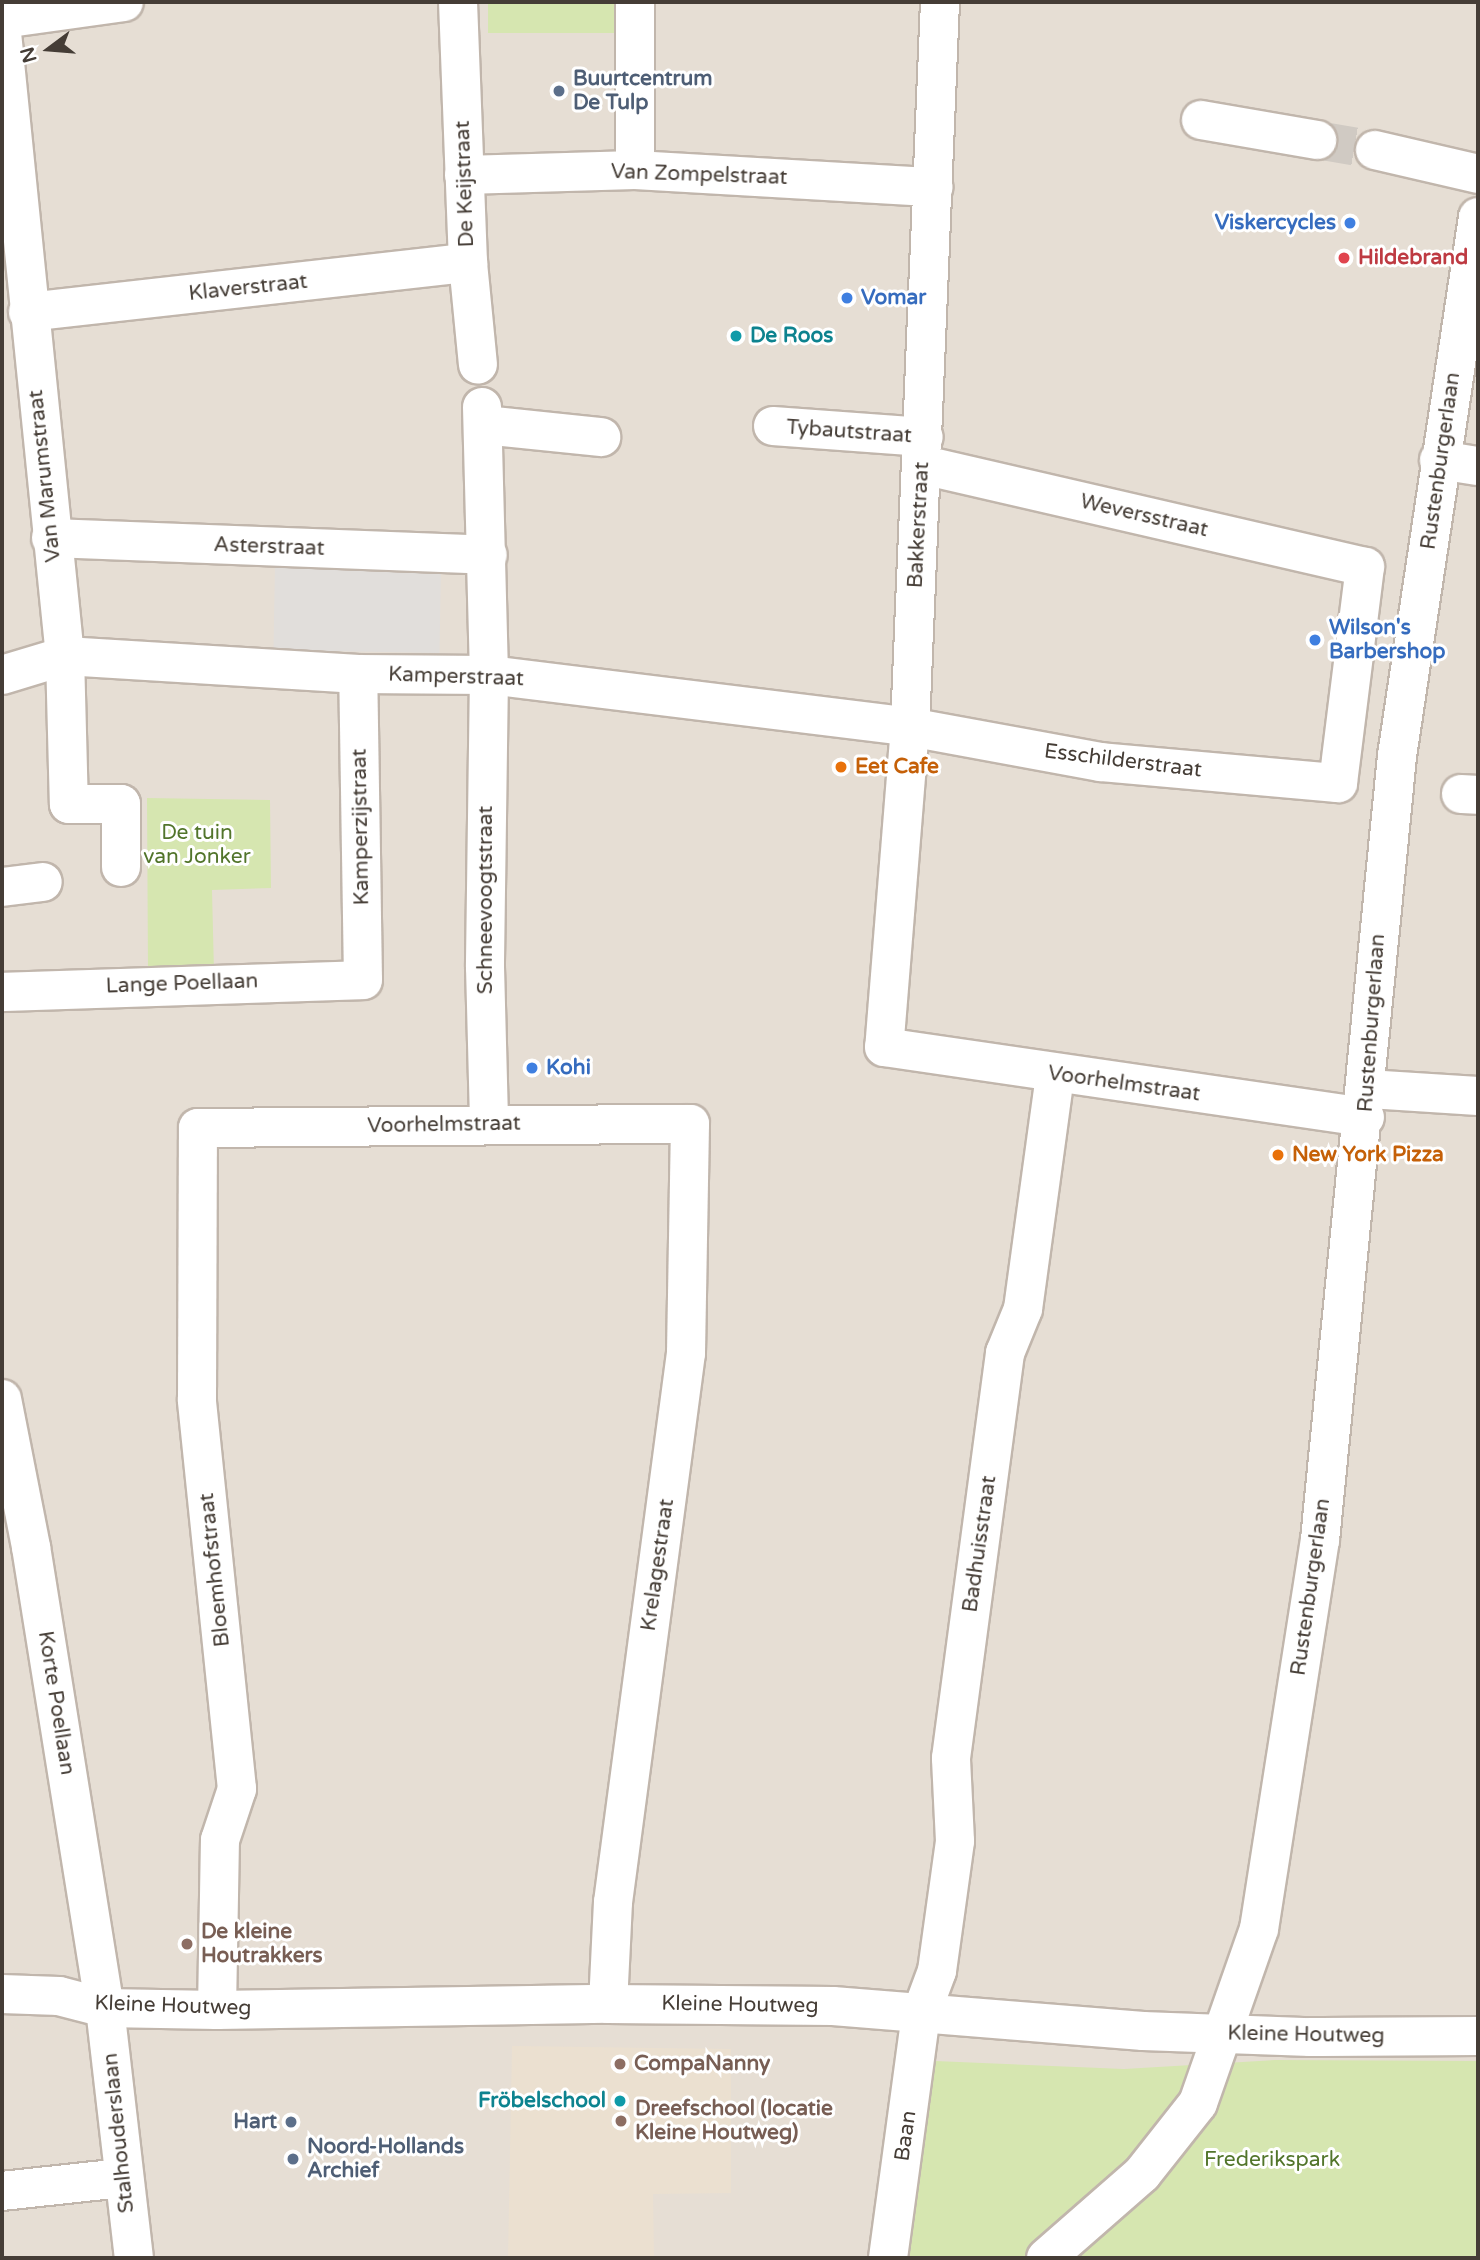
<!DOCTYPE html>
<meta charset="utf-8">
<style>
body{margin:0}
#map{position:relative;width:1480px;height:2260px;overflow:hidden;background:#f3ede6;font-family:"Varela Round",sans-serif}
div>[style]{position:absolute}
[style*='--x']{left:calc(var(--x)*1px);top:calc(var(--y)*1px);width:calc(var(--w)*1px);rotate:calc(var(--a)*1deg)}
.residential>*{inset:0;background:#e6ded4;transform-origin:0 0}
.education>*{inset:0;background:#ebe0d0}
.green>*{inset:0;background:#d6e6b0;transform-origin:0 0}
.parking>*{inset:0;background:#e1dedb;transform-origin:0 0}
.minor-tunnel>*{height:38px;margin-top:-19px;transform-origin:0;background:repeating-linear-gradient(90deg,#d0cac3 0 38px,transparent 0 57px)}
.roads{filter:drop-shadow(2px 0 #c1b6ac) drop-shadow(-2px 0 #c1b6ac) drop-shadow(0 2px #c1b6ac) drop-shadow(0 -2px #c1b6ac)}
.minor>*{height:38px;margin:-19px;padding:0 19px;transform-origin:19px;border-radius:19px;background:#fff}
.dots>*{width:19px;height:19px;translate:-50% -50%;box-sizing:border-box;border:4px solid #fff;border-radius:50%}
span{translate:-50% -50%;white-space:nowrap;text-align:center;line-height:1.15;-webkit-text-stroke:6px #fff;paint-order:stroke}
.service-label{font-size:21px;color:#4e5e75;font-weight:700}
.left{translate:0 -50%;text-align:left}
.right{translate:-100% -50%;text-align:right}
.street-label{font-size:21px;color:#453d36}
.shop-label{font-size:21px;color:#366cbe;font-weight:700}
.health-label{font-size:21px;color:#be3a42;font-weight:700}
.culture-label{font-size:21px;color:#0d838f;font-weight:700}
.food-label{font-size:21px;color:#c56008;font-weight:700}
.park-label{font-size:21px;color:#52752b}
.education-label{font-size:21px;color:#785e54;font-weight:700}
.frame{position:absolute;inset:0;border:4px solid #453d36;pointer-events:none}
.north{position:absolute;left:14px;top:14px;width:70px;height:70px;-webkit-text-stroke:5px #fff;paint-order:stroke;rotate:254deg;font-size:19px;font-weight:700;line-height:28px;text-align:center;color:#453d36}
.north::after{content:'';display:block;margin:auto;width:24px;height:32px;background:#453d36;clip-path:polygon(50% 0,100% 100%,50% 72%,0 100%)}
</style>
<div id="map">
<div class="residential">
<i style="left:2px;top:2px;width:1476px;height:2256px"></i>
</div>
<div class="education">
<i style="clip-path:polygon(512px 2046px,731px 2049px,731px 2193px,653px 2194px,654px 2258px,508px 2258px)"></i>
</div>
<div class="green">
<i style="left:488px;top:2px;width:134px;height:31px"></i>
<i style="clip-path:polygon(147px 798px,270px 800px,271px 888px,212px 890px,214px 972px,148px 974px)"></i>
<i style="clip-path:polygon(1275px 2060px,1478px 2061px,1478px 2258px,900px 2258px,935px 2061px,1124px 2069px)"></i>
</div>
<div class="parking">
<i style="left:275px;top:564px;width:166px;height:86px;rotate:1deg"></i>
</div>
<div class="minor-tunnel">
<i style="--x:1317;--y:140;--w:59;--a:9.8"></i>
</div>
<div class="roads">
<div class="minor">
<i style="--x:458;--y:2;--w:261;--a:87.8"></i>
<i style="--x:468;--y:263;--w:102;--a:84.4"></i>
<i style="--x:940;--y:2;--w:726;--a:92.37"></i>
<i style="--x:910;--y:727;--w:321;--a:94.6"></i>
<i style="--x:884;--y:1047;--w:486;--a:8.3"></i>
<i style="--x:2;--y:19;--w:123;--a:-7.9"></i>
<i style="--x:2;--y:33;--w:626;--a:84.23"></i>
<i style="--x:65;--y:656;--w:148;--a:88.5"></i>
<i style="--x:69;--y:804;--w:52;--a:0"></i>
<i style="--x:121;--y:804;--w:63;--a:90"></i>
<i style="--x:1201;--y:120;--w:118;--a:9.8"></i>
<i style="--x:1375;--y:150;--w:106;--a:13.1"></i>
<i style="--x:635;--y:170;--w:168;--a:-90"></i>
<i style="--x:464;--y:175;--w:171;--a:-1.7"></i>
<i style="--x:635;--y:170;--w:299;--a:3.3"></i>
<i style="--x:28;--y:312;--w:443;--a:-6.4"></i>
<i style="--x:482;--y:407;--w:268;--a:88.5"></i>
<i style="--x:489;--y:675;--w:292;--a:90.8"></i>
<i style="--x:485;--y:967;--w:157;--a:88.5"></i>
<i style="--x:484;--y:425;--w:118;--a:5.9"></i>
<i style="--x:773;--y:426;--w:151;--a:4.2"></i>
<i style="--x:1439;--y:460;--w:39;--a:9"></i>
<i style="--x:51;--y:538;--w:437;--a:2.2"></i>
<i style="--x:2;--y:675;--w:66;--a:-16.8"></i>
<i style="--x:65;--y:656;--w:294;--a:3.5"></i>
<i style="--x:358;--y:674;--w:131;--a:0.4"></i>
<i style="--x:489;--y:675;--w:424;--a:7"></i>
<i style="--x:910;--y:727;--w:194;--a:10.4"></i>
<i style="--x:1101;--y:762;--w:238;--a:5.1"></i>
<i style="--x:1338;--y:783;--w:218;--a:-82.9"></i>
<i style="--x:1365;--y:567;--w:455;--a:-167"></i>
<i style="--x:1461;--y:794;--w:17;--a:3"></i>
<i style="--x:2;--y:887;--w:41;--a:-7"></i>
<i style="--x:2;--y:992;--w:361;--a:-1.9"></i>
<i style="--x:363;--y:980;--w:306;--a:-90.9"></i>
<i style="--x:1367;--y:1089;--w:111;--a:3.6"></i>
<i style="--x:2;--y:1399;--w:151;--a:78.9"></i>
<i style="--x:31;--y:1547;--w:467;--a:80.9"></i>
<i style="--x:105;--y:2008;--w:252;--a:83.4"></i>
<i style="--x:2;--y:1994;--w:57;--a:2"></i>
<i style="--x:59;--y:1996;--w:48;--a:14.6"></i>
<i style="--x:105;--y:2008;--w:112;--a:1"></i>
<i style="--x:217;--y:2010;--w:391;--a:-0.9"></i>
<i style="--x:608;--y:2004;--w:225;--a:0.5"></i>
<i style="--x:833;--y:2006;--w:311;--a:4.6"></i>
<i style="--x:1143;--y:2031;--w:167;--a:2.1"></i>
<i style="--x:1310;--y:2037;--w:168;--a:-0.3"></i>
<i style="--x:217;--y:2010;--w:170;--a:-89"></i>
<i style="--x:220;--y:1840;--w:54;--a:-71.6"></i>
<i style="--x:237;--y:1789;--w:392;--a:-95.9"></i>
<i style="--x:197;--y:1399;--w:271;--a:-89.8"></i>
<i style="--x:198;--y:1128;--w:492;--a:-0.5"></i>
<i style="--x:690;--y:1124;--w:229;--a:91"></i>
<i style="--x:686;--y:1353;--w:554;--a:97.57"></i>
<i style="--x:613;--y:1902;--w:102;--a:92.8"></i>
<i style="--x:2;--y:2191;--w:120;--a:-6.2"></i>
<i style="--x:888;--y:2258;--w:246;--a:-82.3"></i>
<i style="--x:921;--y:2014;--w:46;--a:-69.6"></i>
<i style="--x:937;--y:1971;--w:131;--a:-82.1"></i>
<i style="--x:955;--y:1841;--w:83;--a:-92.8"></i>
<i style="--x:951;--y:1758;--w:409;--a:-82.4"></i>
<i style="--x:1005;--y:1353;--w:48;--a:-67.8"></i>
<i style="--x:1023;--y:1309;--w:237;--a:-82.2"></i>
<i style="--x:1046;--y:2258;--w:128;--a:-41.2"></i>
<i style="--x:1142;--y:2174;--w:90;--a:-51.7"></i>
<i style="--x:1198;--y:2103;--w:184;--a:-70.7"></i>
<i style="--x:1259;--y:1929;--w:394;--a:-81.1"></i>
<i style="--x:1320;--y:1540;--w:788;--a:-84.39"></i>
<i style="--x:1397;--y:756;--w:545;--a:-81.45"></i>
</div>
</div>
<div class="dots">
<i style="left:559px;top:91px;background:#5c6f8a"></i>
<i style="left:1350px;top:223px;background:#3f7fe0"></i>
<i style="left:1344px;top:258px;background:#e0444e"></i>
<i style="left:847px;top:298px;background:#3f7fe0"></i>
<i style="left:736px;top:336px;background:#0f9aa8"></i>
<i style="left:1315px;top:640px;background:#3f7fe0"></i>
<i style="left:841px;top:767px;background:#e8710a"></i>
<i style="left:532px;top:1068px;background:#3f7fe0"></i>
<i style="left:1278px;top:1155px;background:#e8710a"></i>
<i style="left:187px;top:1944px;background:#8d6e63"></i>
<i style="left:620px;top:2064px;background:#8d6e63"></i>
<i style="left:620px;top:2101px;background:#0f9aa8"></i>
<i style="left:621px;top:2121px;background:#8d6e63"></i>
<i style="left:291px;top:2122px;background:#5c6f8a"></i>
<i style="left:293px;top:2159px;background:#5c6f8a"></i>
</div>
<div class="service-label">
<span class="left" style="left:573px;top:91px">Buurtcentrum<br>De Tulp</span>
<span class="right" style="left:277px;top:2122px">Hart</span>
<span class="left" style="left:307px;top:2159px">Noord-Hollands<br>Archief</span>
</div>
<div class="street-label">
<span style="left:699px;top:175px;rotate:2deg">Van Zompelstraat</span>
<span style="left:465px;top:184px;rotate:-92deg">De Keijstraat</span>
<span style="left:248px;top:288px;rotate:-6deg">Klaverstraat</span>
<span style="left:849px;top:432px;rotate:4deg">Tybautstraat</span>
<span style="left:1441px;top:461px;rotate:-82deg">Rustenburgerlaan</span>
<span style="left:45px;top:476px;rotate:-96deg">Van Marumstraat</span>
<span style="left:1144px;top:516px;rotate:13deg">Weversstraat</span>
<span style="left:919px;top:525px;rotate:-87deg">Bakkerstraat</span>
<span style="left:269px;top:547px;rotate:2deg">Asterstraat</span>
<span style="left:456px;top:677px;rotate:2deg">Kamperstraat</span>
<span style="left:1123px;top:761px;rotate:7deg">Esschilderstraat</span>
<span style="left:361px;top:827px;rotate:-91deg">Kamperzijstraat</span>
<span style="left:486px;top:900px;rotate:-90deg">Schneevoogtstraat</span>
<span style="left:182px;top:984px;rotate:-2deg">Lange Poellaan</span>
<span style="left:1372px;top:1023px;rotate:-86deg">Rustenburgerlaan</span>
<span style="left:1124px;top:1084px;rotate:8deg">Voorhelmstraat</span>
<span style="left:444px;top:1125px;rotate:-1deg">Voorhelmstraat</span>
<span style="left:980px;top:1544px;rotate:-82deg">Badhuisstraat</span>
<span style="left:658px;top:1565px;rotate:-82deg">Krelagestraat</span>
<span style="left:215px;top:1570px;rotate:-96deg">Bloemhofstraat</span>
<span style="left:1311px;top:1587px;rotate:-82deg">Rustenburgerlaan</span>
<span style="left:56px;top:1703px;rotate:81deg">Korte Poellaan</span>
<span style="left:740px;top:2005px;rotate:1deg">Kleine Houtweg</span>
<span style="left:173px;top:2006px;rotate:2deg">Kleine Houtweg</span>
<span style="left:1306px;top:2035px;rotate:1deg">Kleine Houtweg</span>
<span style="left:119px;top:2133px;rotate:-96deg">Stalhouderslaan</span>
<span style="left:906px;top:2136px;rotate:-82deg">Baan</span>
</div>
<div class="shop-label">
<span class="right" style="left:1336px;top:223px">Viskercycles</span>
<span class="left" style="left:861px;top:298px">Vomar</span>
<span class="left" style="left:1329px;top:640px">Wilson's<br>Barbershop</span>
<span class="left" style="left:546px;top:1068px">Kohi</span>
</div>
<div class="health-label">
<span class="left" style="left:1358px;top:258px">Hildebrand</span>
</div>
<div class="culture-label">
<span class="left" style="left:750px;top:336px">De Roos</span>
<span class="right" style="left:606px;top:2101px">Fröbelschool</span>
</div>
<div class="food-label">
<span class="left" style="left:855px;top:767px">Eet Cafe</span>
<span class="left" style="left:1292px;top:1155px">New York Pizza</span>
</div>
<div class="park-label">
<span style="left:197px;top:845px">De tuin<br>van Jonker</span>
<span style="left:1272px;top:2160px">Frederikspark</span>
</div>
<div class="education-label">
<span class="left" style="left:201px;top:1944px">De kleine<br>Houtrakkers</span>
<span class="left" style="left:634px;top:2064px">CompaNanny</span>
<span class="left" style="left:635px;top:2121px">Dreefschool (locatie<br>Kleine Houtweg)</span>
</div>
<div class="frame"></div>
<div class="north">N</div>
</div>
